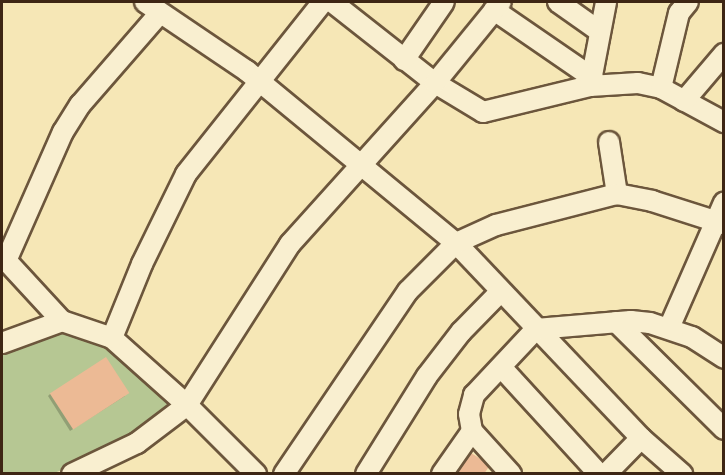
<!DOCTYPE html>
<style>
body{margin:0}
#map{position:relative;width:725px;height:475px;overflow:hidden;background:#f6e7b6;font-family:"Old Standard TT",serif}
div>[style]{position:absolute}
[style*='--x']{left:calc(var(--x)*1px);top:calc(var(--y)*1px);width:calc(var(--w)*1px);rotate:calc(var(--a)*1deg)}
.green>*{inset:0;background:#b6c793}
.shadow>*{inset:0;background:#0003}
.building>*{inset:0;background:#ecba95;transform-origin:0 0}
.roads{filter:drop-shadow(2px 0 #6c563c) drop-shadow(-2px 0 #6c563c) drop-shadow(0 2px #6c563c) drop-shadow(0 -2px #6c563c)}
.minor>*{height:20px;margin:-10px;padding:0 10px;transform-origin:10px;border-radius:10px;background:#f9efd0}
span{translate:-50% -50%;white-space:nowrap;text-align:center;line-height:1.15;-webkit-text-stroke:6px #f9efd0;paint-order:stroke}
.frame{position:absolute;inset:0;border:3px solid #3e2614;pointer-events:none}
</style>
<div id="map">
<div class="green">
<i style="clip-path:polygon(65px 326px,101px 343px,176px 407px,86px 461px,54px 473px,2px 474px,2px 352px)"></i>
</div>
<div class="shadow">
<i style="clip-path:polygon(50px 394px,125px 396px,70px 431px,48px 396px)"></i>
</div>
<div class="building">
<i style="left:106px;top:357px;width:43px;height:67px;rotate:57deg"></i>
<i style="clip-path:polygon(468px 451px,490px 465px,484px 474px,454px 474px)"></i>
</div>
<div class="roads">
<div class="minor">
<i style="--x:145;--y:2;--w:123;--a:34.1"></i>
<i style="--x:247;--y:71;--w:271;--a:39.5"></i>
<i style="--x:456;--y:243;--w:269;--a:46.5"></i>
<i style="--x:641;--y:438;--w:55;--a:41.3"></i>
<i style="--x:332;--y:2;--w:131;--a:38.2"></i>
<i style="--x:435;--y:83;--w:56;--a:31.1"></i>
<i style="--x:483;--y:112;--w:110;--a:-13.7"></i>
<i style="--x:590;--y:86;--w:48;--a:-3.6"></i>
<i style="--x:638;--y:83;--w:24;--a:12"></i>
<i style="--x:661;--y:88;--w:72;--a:28.4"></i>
<i style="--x:558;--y:2;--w:50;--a:35.3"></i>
<i style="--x:494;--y:10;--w:120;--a:34.5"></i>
<i style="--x:404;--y:60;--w:70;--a:-55.4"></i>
<i style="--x:590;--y:86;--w:86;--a:-79.2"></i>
<i style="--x:661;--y:88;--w:77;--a:-76.5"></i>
<i style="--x:679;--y:13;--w:14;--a:-51"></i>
<i style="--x:684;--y:101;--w:62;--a:-49.6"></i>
<i style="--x:609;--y:142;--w:53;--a:81.3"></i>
<i style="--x:2;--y:256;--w:88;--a:47.3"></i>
<i style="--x:62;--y:321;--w:53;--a:18.8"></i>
<i style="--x:112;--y:338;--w:101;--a:41.8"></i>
<i style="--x:187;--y:405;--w:98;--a:45"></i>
<i style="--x:6;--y:261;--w:141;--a:-66.2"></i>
<i style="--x:63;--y:132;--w:32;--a:-58"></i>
<i style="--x:80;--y:105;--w:122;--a:-49"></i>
<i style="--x:616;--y:322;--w:152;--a:44.7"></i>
<i style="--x:669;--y:328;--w:137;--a:-66.3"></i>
<i style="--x:112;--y:338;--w:80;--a:-67.9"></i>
<i style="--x:142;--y:264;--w:100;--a:-63.9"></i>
<i style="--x:186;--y:174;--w:220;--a:-51.5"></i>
<i style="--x:2;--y:343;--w:64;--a:-20.1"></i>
<i style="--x:501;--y:367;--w:145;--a:47.5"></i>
<i style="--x:472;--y:431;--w:58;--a:47.8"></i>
<i style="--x:72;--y:474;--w:72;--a:-25.5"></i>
<i style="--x:137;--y:443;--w:63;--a:-37.2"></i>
<i style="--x:187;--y:405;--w:191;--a:-57.4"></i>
<i style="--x:290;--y:244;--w:217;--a:-48"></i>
<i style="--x:435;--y:83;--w:104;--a:-50.8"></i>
<i style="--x:284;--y:474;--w:221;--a:-55.9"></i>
<i style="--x:408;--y:291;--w:68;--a:-45"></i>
<i style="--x:456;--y:243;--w:44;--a:-24.2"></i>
<i style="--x:496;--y:225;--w:125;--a:-14.4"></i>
<i style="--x:617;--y:194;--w:36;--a:11"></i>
<i style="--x:652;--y:201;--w:76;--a:17.7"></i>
<i style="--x:366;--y:474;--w:115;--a:-58.1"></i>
<i style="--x:427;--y:376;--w:56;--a:-52.3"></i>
<i style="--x:461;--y:332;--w:56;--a:-45.7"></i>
<i style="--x:442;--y:474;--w:52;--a:-55.1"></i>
<i style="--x:472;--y:431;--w:17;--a:-100"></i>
<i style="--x:469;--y:414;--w:20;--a:-75"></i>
<i style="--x:474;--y:395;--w:91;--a:-46.8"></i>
<i style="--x:536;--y:329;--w:95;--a:-4.8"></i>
<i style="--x:631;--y:321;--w:19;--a:6"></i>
<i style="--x:650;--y:323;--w:44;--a:18.4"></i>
<i style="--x:692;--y:337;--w:38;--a:33"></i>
<i style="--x:606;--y:474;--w:50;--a:-45.8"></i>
</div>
</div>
<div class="frame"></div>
</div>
